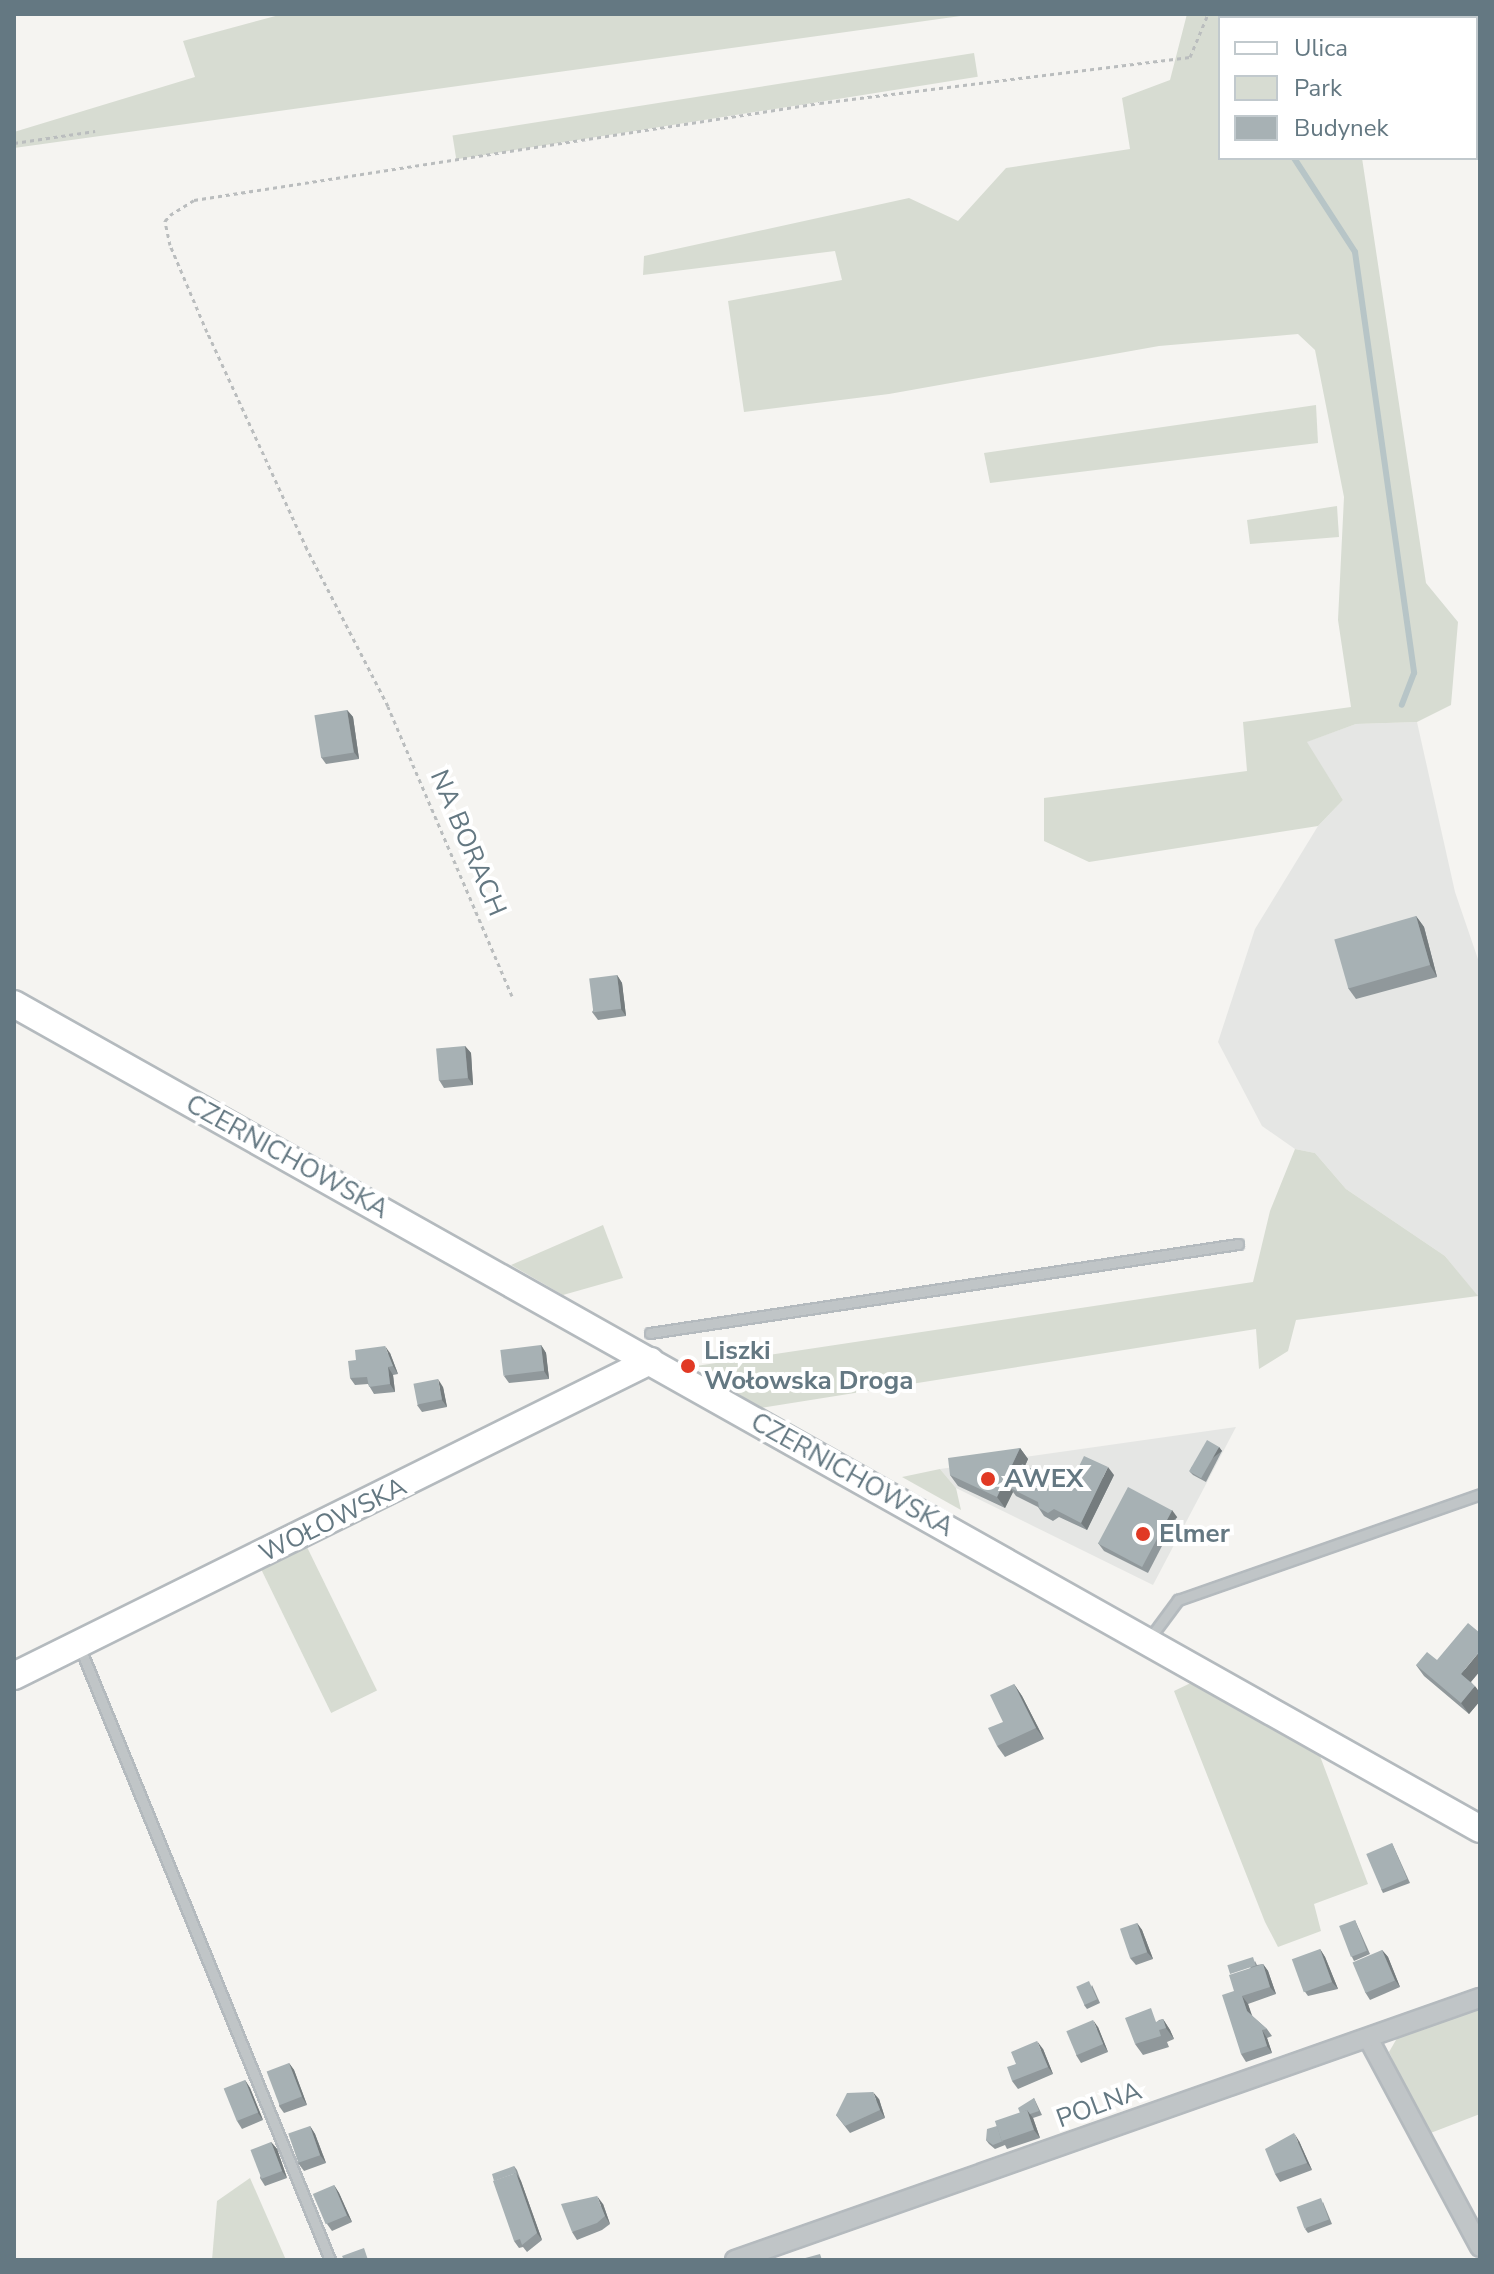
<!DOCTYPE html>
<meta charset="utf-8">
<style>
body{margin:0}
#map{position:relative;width:1494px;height:2274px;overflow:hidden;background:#f5f4f1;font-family:"Nunito Sans",sans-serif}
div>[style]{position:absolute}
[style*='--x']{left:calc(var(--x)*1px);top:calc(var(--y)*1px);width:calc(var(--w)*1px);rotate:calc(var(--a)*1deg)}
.built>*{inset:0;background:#e5e6e4}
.green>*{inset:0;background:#d7dcd2;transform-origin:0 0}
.stream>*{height:6px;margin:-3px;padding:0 3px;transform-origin:3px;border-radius:3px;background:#b7c5c7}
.path>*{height:3px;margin-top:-1.5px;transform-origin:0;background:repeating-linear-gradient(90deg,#babdbe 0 4px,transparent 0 8px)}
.roads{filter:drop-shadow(2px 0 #b4babe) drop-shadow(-2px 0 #b4babe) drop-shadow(0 2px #b4babe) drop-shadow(0 -2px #b4babe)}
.lane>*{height:9px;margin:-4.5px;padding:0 4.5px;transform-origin:4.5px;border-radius:4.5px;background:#c0c5c7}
.street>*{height:18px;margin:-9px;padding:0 9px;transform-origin:9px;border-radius:9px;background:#c0c5c7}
.secondary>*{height:26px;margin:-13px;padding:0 13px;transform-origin:13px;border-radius:13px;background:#fff}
.wall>*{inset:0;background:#90989b}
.shaded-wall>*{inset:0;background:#757c7e;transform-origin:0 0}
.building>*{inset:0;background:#a7b1b4;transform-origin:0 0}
.dots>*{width:22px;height:22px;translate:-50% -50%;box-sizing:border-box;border:4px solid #fff;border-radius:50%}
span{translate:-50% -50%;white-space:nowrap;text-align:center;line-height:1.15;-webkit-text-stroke:8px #fff;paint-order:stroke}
.street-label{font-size:26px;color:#647882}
.poi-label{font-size:26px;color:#647882;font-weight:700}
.left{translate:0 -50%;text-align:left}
.frame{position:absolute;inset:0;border:16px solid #647882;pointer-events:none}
.legend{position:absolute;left:1218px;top:16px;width:260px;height:144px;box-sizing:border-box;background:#fff;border:2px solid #c1c9cd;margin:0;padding:10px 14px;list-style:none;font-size:24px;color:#647882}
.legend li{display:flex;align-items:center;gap:16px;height:40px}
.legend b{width:40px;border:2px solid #c1c9cd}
</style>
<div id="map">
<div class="built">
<i style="clip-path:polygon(1417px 722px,1455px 892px,1480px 965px,1480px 1299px,1445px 1256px,1346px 1189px,1315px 1153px,1295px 1149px,1262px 1126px,1218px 1042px,1255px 929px,1318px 826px,1343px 800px,1306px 742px,1356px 724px)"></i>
<i style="clip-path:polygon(1236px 1427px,1153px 1585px,956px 1488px,940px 1469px)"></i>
</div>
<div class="green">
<i style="clip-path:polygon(283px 14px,975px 14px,14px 148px,14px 132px,195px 77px,183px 41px)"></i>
<i style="clip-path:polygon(1187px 14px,1341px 14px,1342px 18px,1220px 18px,1220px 158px,1362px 158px,1426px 583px,1458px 622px,1451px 705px,1417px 722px,1356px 724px,1307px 742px,1343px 800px,1318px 826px,1089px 862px,1044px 841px,1044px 798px,1247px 771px,1243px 722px,1351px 707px,1338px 620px,1344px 497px,1315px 350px,1298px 334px,1159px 346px,889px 394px,744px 412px,728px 301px,842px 280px,835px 251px,643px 275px,644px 256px,909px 198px,958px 221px,1006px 168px,1130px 149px,1122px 98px,1170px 80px)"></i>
<i style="left:974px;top:53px;width:24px;height:528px;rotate:81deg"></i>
<i style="clip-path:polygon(1316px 405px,1318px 443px,990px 483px,984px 453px)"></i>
<i style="clip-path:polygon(1337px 506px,1339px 537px,1250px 544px,1247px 520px)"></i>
<i style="clip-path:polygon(1295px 1149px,1315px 1153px,1346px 1189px,1445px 1256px,1478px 1296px,1296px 1320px,1288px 1351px,1259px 1369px,1256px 1329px,760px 1408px,696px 1366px,1253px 1282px,1270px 1211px)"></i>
<i style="clip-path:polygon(603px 1225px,623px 1278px,563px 1295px,511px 1265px)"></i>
<i style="clip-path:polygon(940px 1469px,956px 1488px,961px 1510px,902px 1477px)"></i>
<i style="left:306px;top:1545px;width:162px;height:51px;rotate:64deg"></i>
<i style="clip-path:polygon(1199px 1679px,1320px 1756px,1368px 1884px,1314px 1904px,1321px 1931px,1278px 1947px,1265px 1922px,1174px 1691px)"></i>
<i style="clip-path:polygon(1480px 2005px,1480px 2114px,1428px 2134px,1389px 2052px,1400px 2033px)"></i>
<i style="clip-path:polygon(250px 2178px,286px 2260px,212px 2260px,217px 2201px)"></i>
</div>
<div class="stream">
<i style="--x:1278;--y:18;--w:4;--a:-90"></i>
<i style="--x:1294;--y:158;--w:112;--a:57"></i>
<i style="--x:1355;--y:252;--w:425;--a:82"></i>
<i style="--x:1414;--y:673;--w:34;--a:111"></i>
</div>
<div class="path">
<i style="--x:14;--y:143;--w:82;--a:-8.4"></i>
<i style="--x:512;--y:996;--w:315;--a:-113.2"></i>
<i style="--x:388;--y:706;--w:177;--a:-117.3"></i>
<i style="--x:307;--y:549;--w:239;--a:-114.7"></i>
<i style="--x:207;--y:332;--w:95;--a:-113"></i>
<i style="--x:170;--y:245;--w:25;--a:-102"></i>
<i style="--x:165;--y:221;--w:8;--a:-50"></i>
<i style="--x:170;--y:215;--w:28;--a:-32"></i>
<i style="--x:194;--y:200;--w:633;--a:-8.81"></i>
<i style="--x:820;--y:103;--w:373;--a:-7.1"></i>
<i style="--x:1190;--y:57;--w:47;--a:-67.3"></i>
</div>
<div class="roads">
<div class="lane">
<i style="--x:650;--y:1333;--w:595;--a:-8.61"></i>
<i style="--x:1149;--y:1639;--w:49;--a:-53.4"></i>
<i style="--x:1178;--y:1600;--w:320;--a:-19.3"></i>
<i style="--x:80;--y:1648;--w:661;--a:67.78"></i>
</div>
<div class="street">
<i style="--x:1368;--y:2038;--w:237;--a:61.8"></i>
<i style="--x:735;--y:2260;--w:790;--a:-19.38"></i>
</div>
<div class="secondary">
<i style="--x:14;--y:1004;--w:1682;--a:29.37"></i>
<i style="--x:14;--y:1676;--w:710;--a:-26.35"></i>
</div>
</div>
<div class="wall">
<i style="clip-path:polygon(347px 710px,353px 717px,359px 759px,326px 764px,321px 757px)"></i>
<i style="clip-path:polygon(1416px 916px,1424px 927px,1437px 977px,1356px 999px,1348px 988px)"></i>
<i style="clip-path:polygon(617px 975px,622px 983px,626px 1016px,598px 1020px,592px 1012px)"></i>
<i style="clip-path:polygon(465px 1046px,471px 1053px,473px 1085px,444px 1088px,439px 1080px)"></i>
<i style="clip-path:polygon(541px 1345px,546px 1353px,549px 1379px,509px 1383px,504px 1376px)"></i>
<i style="clip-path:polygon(390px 1353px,398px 1374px,393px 1375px,395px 1392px,374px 1394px,368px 1384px,355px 1385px,350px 1378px)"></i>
<i style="clip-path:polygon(443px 1387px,447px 1407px,422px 1412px,417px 1405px)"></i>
<i style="clip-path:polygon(1219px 1447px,1222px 1451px,1206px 1482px,1193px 1475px,1190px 1472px)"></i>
<i style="clip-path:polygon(1020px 1448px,1028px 1459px,1025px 1466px,1069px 1487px,1114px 1475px,1087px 1530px,1059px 1517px,1053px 1521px,1044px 1516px,1038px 1507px,1016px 1496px,1013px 1492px,1005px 1508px,958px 1486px,950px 1475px)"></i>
<i style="clip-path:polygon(1177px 1517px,1148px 1573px,1104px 1551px,1098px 1543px)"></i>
<i style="clip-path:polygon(1416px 1665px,1480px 1671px,1471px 1682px,1480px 1693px,1480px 1701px,1469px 1714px,1424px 1676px)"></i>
<i style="clip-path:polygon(1014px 1684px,1022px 1696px,1044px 1739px,1005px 1757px,997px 1746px)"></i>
<i style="clip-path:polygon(1392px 1843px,1410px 1883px,1383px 1893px,1381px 1889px)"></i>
<i style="clip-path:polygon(1355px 1920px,1370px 1954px,1354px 1961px,1352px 1957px)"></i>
<i style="clip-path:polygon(1137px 1923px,1142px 1930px,1153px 1959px,1136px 1965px,1130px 1958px)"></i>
<i style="clip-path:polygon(1320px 1949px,1325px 1957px,1338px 1989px,1308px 1996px,1303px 1989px)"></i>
<i style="clip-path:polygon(1382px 1950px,1388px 1957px,1400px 1987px,1370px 2000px,1365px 1992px)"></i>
<i style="clip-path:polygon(1255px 1961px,1257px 1965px,1263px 1964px,1268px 1971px,1276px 1994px,1248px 2004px,1251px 2015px,1267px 2029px,1272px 2036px,1267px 2038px,1272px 2053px,1246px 2062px,1241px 2054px,1234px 1991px)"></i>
<i style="clip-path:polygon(1092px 1985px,1100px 2003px,1087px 2009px,1084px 2005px)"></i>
<i style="clip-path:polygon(1163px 2019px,1170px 2030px,1174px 2039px,1167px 2042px,1169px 2047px,1143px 2055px,1135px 2044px,1159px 2020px)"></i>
<i style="clip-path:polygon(1098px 2027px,1108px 2052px,1081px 2063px,1076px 2055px)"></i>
<i style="clip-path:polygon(1043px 2049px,1053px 2074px,1018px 2089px,1012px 2081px,1016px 2064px)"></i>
<i style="clip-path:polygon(289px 2063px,294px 2070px,307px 2105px,284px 2113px,279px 2106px)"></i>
<i style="clip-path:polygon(245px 2080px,250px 2088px,263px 2120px,242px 2129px,237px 2121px)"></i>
<i style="clip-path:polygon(1034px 2098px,1042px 2115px,1033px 2118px,1040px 2138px,1007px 2149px,1005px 2145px,995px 2149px,989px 2144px,986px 2140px,997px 2126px,1020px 2113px)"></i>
<i style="clip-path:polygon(879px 2099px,885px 2118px,850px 2133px,836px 2115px)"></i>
<i style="clip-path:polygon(310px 2126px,315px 2134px,326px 2163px,304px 2171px,298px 2163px)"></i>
<i style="clip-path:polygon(1299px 2141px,1312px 2170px,1280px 2182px,1275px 2174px)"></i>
<i style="clip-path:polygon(271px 2142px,277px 2149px,287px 2178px,265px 2186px,260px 2178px)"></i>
<i style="clip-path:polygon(514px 2166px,517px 2170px,542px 2240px,527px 2252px,523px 2247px,519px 2248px,514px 2241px)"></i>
<i style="clip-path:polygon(334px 2185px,339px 2193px,352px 2222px,332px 2231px,327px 2224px)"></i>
<i style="clip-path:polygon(1323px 2202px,1332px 2224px,1308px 2233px,1305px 2229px)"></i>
<i style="clip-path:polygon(603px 2204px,610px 2224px,602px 2230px,577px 2240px,572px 2232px)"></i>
</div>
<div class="shaded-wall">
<i style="clip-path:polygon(347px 710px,353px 717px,359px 759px,354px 752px)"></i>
<i style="clip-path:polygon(1416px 916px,1424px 927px,1437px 977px,1430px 965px)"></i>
<i style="clip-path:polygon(617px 975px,622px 983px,626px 1016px,621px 1009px)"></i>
<i style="clip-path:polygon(465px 1046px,471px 1053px,473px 1085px,468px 1078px)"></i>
<i style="clip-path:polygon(541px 1345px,546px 1353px,549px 1379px,544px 1371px)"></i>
<i style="clip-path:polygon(385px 1346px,390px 1353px,398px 1374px,393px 1366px)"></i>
<i style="clip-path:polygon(388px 1367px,393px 1375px,395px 1392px,390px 1384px)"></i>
<i style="clip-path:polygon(438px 1379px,443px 1387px,447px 1407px,442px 1400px)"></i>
<i style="left:1219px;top:1447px;width:5px;height:35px;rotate:53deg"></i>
<i style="clip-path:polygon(1020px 1448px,1028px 1459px,1014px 1490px,1010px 1488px,1013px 1492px,1005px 1508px,997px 1497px)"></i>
<i style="clip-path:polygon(1108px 1467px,1114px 1475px,1087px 1530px,1081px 1523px)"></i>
<i style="left:1172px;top:1510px;width:9px;height:63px;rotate:54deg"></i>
<i style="clip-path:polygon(1480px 1651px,1480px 1671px,1468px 1685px,1461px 1674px)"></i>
<i style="clip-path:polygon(1014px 1684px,1022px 1696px,1044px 1739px,1036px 1728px)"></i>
<i style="clip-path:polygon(1475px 1686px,1480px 1693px,1480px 1701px,1469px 1714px,1461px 1703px)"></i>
<i style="clip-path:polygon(1137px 1923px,1142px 1930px,1153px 1959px,1147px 1952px)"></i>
<i style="clip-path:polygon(1320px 1949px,1325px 1957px,1338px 1989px,1332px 1982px)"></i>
<i style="clip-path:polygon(1382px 1950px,1388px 1957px,1400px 1987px,1395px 1980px)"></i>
<i style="clip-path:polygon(1263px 1964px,1268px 1971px,1276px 1994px,1270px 1987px)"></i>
<i style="clip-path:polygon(1242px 1996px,1248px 2004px,1253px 2018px,1247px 2011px)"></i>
<i style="clip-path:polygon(1163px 2019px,1170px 2030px,1174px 2039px,1166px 2028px)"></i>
<i style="clip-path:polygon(1093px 2020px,1098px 2027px,1108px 2052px,1103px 2044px)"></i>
<i style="clip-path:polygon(1262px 2030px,1267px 2038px,1272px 2053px,1267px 2046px)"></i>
<i style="clip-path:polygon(1037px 2041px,1043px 2049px,1053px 2074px,1048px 2067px)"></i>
<i style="clip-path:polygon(289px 2063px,294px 2070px,307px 2105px,302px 2097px)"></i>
<i style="clip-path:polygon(245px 2080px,250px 2088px,263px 2120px,258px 2113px)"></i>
<i style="clip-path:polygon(873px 2092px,879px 2099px,885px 2118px,880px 2110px)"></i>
<i style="clip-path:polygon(1027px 2110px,1033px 2118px,1040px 2138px,1034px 2130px)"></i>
<i style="clip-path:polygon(310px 2126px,315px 2134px,326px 2163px,320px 2155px)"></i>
<i style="clip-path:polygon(1294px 2133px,1299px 2141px,1312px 2170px,1307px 2163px)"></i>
<i style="clip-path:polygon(271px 2142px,277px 2149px,287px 2178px,282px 2171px)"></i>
<i style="clip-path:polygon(516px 2173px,521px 2181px,542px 2240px,537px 2233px)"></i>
<i style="clip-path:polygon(334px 2185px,339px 2193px,352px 2222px,347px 2215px)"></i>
<i style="clip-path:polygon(597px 2196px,603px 2204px,610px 2224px,605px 2216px)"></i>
</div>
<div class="building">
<i style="left:347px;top:710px;width:43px;height:33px;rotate:81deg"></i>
<i style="left:1416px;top:916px;width:51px;height:85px;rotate:74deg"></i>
<i style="left:617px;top:975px;width:34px;height:28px;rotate:83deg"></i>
<i style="left:465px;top:1046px;width:32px;height:29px;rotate:85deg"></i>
<i style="left:541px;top:1345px;width:26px;height:41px;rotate:83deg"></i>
<i style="clip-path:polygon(385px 1346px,393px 1366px,388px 1367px,390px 1384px,369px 1387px,367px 1377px,350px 1378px,348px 1361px,356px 1360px,355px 1350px)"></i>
<i style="left:438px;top:1379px;width:21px;height:25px;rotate:79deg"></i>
<i style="left:1207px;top:1440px;width:14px;height:36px;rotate:30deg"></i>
<i style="clip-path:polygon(1020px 1448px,997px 1497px,950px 1475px,948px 1458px)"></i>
<i style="clip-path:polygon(1084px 1456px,1108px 1467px,1081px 1523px,1054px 1509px,1048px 1513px,1039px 1508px,1038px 1502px,1010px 1488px,1022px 1464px,1069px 1487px)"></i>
<i style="left:1128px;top:1487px;width:50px;height:64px;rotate:28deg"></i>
<i style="clip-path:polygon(1468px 1623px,1480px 1633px,1480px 1651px,1461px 1674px,1475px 1686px,1461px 1703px,1416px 1665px,1427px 1652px,1437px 1660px)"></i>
<i style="clip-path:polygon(1014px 1684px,1036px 1728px,997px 1746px,988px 1728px,1003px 1722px,990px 1695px)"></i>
<i style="left:1392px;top:1843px;width:39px;height:28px;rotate:67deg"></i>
<i style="left:1355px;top:1920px;width:33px;height:17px;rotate:69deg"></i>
<i style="left:1137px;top:1923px;width:31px;height:18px;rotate:71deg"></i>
<i style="left:1320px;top:1949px;width:35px;height:30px;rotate:70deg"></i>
<i style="left:1382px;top:1950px;width:33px;height:32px;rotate:67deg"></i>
<i style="left:1253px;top:1957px;width:9px;height:27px;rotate:72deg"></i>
<i style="clip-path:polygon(1263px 1964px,1270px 1987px,1242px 1996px,1247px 2011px,1267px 2029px,1262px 2030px,1267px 2046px,1241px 2054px,1222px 1995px,1234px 1991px,1229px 1975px)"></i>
<i style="left:1089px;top:1981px;width:20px;height:14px;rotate:66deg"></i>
<i style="clip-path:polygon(1151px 2008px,1156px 2022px,1163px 2019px,1166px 2028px,1159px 2030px,1161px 2036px,1135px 2044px,1125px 2018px)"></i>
<i style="left:1093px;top:2020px;width:26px;height:29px;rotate:67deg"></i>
<i style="clip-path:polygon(1037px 2041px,1048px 2067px,1012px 2081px,1007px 2067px,1016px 2064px,1011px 2052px)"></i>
<i style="left:289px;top:2063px;width:36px;height:24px;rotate:69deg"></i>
<i style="left:245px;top:2080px;width:35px;height:23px;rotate:68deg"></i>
<i style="clip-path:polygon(873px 2092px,880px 2110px,845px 2126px,836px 2115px,847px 2093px)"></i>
<i style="clip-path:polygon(1034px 2098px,1039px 2111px,1030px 2114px,1027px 2110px,1020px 2113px,1018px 2108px)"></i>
<i style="left:1027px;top:2110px;width:21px;height:34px;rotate:71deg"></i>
<i style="left:310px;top:2126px;width:31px;height:23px;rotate:71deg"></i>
<i style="clip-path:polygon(997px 2126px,1002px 2142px,1003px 2141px,993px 2145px,986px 2140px,987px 2129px)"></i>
<i style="clip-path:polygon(1294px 2133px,1307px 2163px,1275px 2174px,1265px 2149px)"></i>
<i style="left:271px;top:2142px;width:31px;height:22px;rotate:69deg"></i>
<i style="clip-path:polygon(514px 2166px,518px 2177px,516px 2173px,494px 2181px,492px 2174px)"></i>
<i style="clip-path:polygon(516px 2173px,537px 2233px,522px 2245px,520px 2239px,514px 2241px,493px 2181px)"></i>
<i style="left:334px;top:2185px;width:33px;height:23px;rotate:67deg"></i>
<i style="clip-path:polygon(597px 2196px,605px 2216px,597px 2223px,572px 2232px,561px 2204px)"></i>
<i style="left:1321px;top:2198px;width:23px;height:26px;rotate:70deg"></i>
<i style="clip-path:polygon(364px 2248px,368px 2260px,344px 2260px,342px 2256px)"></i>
<i style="clip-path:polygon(820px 2254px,822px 2260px,798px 2260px)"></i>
</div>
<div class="dots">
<i style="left:688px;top:1366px;background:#e13924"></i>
<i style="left:988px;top:1479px;background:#e13924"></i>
<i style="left:1143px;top:1534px;background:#e13924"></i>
</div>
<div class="street-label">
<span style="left:468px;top:843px;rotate:67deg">NA BORACH</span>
<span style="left:287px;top:1157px;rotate:29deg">CZERNICHOWSKA</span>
<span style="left:852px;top:1475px;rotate:29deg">CZERNICHOWSKA</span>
<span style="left:333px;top:1520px;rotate:-26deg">WOŁOWSKA</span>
<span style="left:1099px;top:2105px;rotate:-20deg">POLNA</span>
</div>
<div class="poi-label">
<span class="left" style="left:704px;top:1366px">Liszki<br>Wołowska Droga</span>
<span class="left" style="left:1004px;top:1479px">AWEX</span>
<span class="left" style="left:1159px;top:1534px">Elmer</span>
</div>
<div class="frame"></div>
<ul class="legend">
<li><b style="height:10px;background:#fff"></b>Ulica</li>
<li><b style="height:22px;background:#d7dcd2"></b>Park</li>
<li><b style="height:22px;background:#a7b1b4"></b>Budynek</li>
</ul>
</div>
